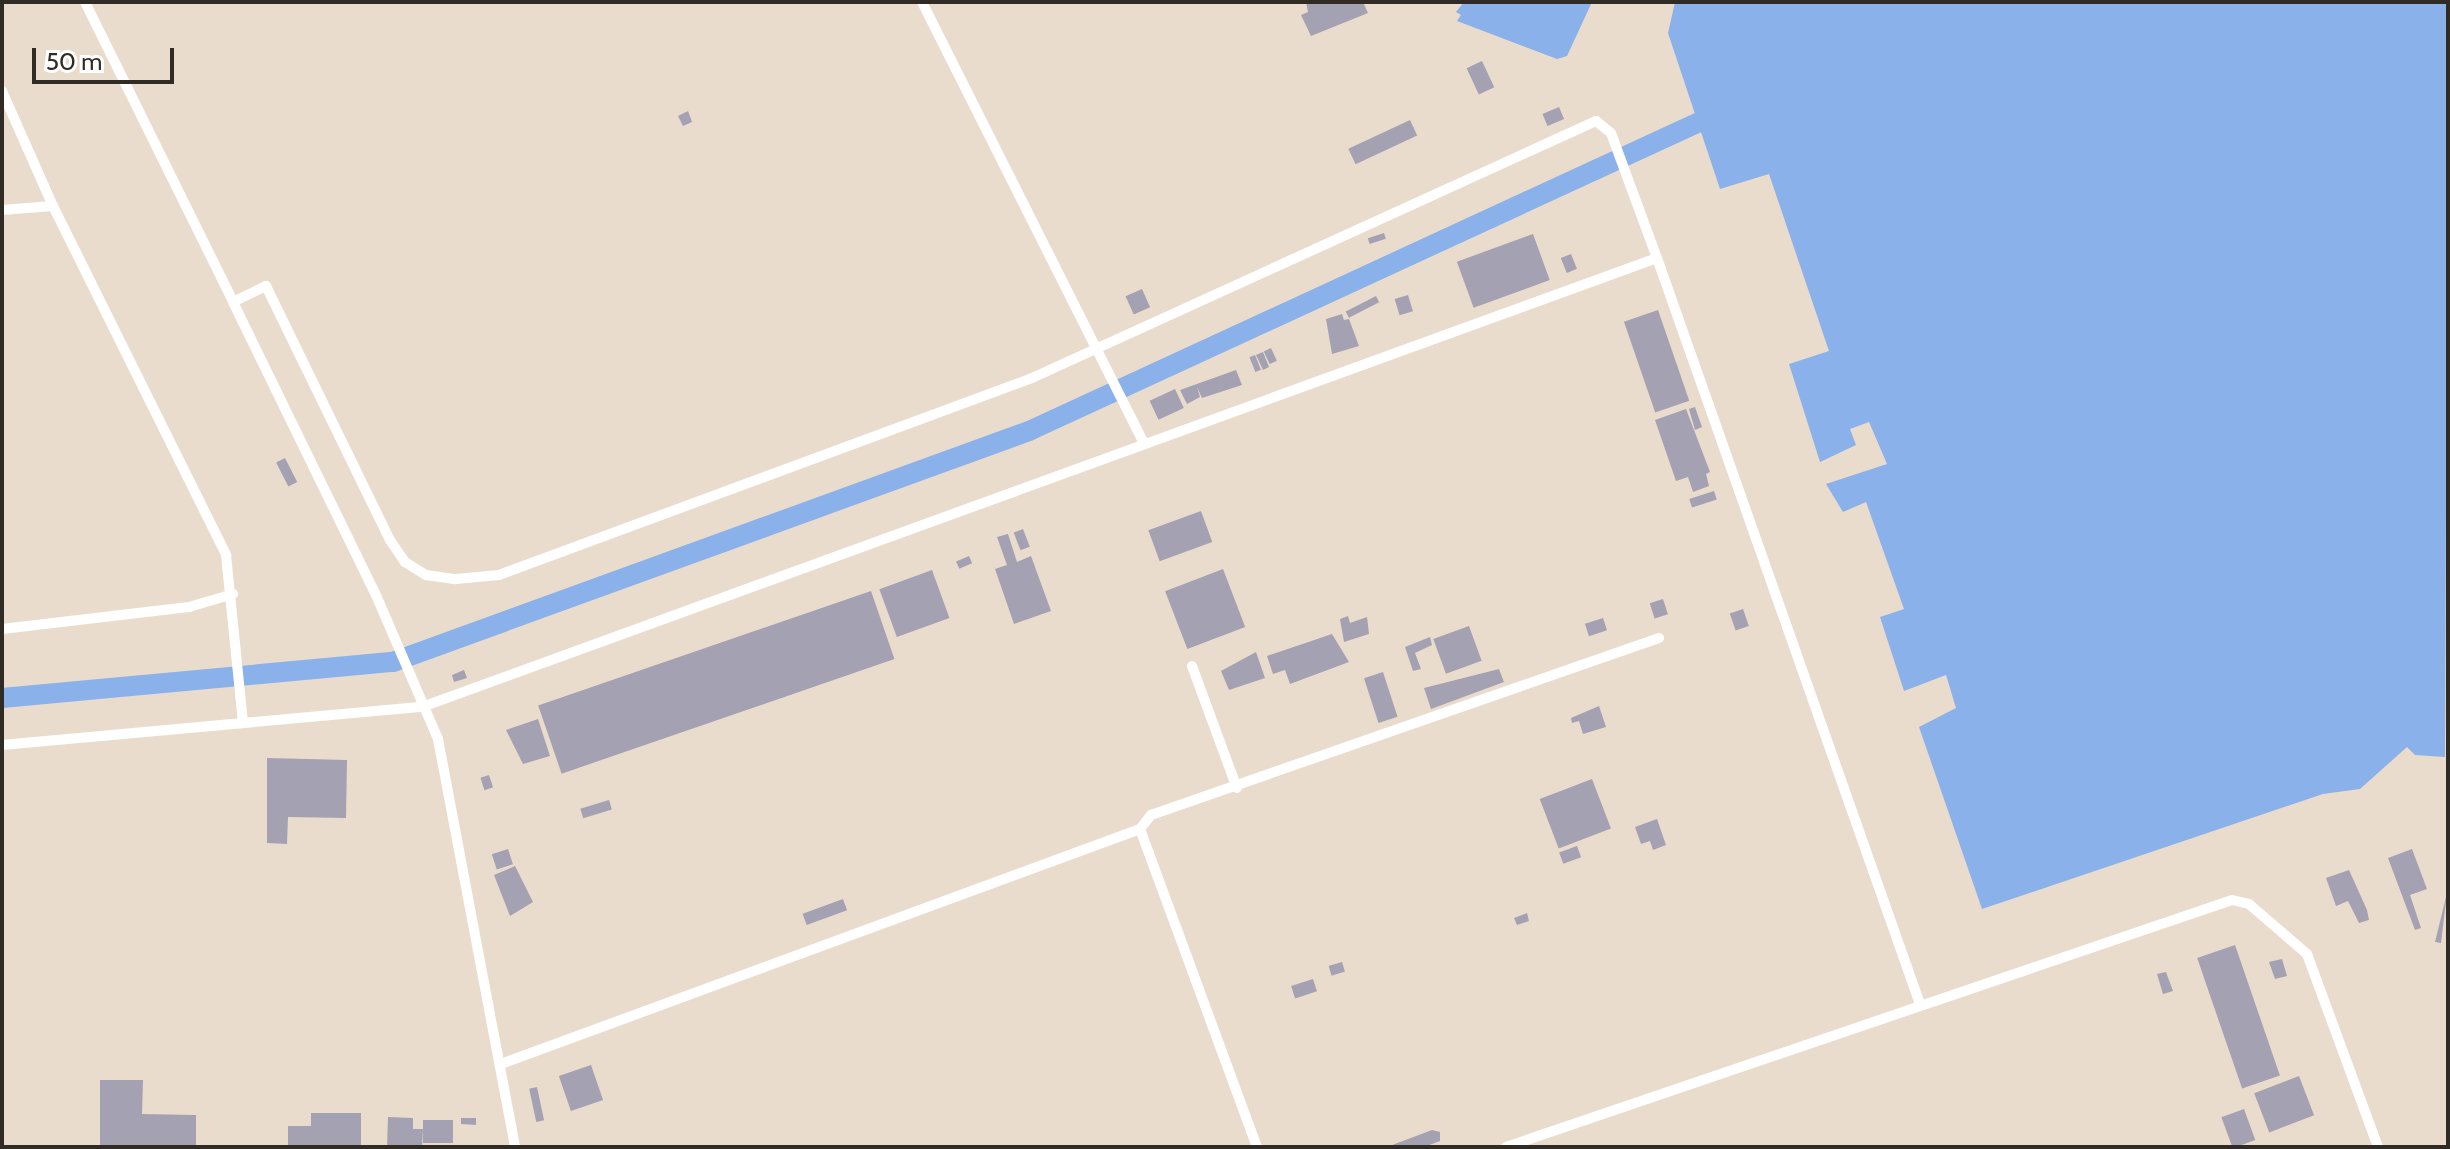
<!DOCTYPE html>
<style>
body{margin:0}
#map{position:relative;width:2450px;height:1149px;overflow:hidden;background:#e9dccc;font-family:Cabin,sans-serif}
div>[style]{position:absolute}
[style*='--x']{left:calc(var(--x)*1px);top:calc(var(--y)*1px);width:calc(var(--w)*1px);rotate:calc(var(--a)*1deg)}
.water>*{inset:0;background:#8bb1eb}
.canal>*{height:20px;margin:-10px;padding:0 10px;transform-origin:10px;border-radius:10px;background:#8bb1eb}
.building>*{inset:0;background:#a4a1b3;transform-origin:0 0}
.service>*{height:10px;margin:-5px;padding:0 5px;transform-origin:5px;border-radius:5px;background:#fff}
span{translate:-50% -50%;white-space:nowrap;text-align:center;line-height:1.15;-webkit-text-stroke:8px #fff;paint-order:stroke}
.frame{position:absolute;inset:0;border:4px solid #302b25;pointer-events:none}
.scale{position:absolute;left:32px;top:48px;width:142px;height:36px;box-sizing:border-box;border:4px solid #302b25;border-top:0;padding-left:10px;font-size:24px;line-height:28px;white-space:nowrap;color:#302b25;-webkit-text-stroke:6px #fff;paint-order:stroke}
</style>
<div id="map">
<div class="water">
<i style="clip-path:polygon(1464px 2px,1592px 2px,1567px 56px,1557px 59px,1457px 21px,1461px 15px,1456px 12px)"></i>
<i style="clip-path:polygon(1675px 2px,2448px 2px,2445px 757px,2415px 755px,2407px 747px,2360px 789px,2323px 794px,1982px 909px,1919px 727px,1956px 708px,1946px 675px,1904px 691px,1880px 617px,1904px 609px,1866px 502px,1843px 512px,1826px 484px,1887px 464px,1869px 422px,1850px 429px,1856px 445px,1820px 462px,1789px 364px,1829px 351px,1769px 174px,1720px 189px,1668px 33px)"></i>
</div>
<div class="canal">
<i style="--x:2;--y:698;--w:393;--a:-5.3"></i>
<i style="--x:393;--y:662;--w:677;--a:-19.96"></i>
<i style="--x:1029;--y:431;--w:736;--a:-24.75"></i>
</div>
<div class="building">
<i style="clip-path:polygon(1306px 2px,1363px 2px,1368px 13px,1311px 36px,1301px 15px,1308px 12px)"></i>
<i style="left:1482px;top:61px;width:29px;height:17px;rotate:65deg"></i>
<i style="left:1559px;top:107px;width:13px;height:18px;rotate:67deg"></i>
<i style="clip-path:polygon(688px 111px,692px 122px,683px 126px,678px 116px)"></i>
<i style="left:1410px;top:120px;width:17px;height:68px;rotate:65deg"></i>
<i style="left:1384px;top:233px;width:6px;height:17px;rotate:72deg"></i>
<i style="left:1533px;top:234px;width:49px;height:81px;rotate:70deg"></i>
<i style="left:1571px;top:254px;width:16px;height:11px;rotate:68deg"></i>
<i style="left:1142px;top:289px;width:20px;height:18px;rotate:66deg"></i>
<i style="left:1408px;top:295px;width:17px;height:14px;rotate:73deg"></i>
<i style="left:1376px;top:296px;width:7px;height:34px;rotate:63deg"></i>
<i style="left:1658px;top:310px;width:96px;height:36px;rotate:71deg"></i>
<i style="clip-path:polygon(1342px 314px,1344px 320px,1349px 319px,1359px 346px,1332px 354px,1326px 319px)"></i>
<i style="left:1271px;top:348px;width:14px;height:8px;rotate:65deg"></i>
<i style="clip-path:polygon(1263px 352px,1269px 367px,1263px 370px,1256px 355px)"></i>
<i style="left:1255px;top:355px;width:16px;height:6px;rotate:68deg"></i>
<i style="clip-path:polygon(1236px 370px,1242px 385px,1202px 398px,1197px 387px,1200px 397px,1187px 404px,1180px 390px)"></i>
<i style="left:1175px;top:389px;width:21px;height:28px;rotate:65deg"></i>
<i style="clip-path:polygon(1695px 407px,1702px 427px,1695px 430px,1689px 409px)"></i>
<i style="clip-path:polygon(1686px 409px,1710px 472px,1706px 474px,1709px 486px,1693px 492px,1688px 477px,1676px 481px,1655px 420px)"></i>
<i style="left:285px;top:458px;width:27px;height:10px;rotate:63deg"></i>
<i style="left:1714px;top:491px;width:9px;height:26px;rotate:72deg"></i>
<i style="left:1201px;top:511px;width:33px;height:56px;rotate:70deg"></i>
<i style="left:1023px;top:529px;width:19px;height:10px;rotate:69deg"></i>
<i style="clip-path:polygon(1008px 534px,1017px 562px,1031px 556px,1051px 611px,1014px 624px,995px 569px,1007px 565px,997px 537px)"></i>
<i style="left:969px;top:556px;width:8px;height:14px;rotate:67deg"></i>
<i style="left:1223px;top:569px;width:62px;height:62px;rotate:69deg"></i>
<i style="left:932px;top:570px;width:51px;height:56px;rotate:70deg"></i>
<i style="left:871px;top:591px;width:72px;height:352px;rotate:71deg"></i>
<i style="left:1663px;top:599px;width:16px;height:14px;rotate:72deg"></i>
<i style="left:1743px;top:609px;width:18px;height:14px;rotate:71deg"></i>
<i style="clip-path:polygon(1348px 616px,1350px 623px,1367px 617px,1369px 634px,1344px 642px,1340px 619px)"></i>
<i style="left:1603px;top:618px;width:13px;height:19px;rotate:72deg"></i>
<i style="left:1469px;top:626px;width:37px;height:38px;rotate:70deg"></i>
<i style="clip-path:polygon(1332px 634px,1349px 662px,1290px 684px,1285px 670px,1273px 674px,1267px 656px)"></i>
<i style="clip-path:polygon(1430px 637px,1432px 645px,1415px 653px,1421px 669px,1413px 671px,1405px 647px)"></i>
<i style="clip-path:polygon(1256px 652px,1265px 678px,1229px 690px,1221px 671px)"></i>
<i style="clip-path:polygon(1499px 669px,1504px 682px,1431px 709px,1424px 688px)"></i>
<i style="clip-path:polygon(464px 670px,467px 678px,454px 682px,452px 675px)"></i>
<i style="left:1383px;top:672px;width:47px;height:20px;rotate:72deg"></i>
<i style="clip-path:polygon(1599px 706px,1606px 727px,1583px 734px,1579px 721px,1572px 723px,1571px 718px)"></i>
<i style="clip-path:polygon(538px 719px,550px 756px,523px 764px,506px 730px)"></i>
<i style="clip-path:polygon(267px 758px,347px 760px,346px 818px,288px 817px,287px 844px,267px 843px)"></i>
<i style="left:489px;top:775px;width:13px;height:9px;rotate:72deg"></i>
<i style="left:1592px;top:779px;width:53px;height:56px;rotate:69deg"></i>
<i style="left:609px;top:800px;width:10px;height:30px;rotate:73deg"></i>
<i style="clip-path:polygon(1657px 819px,1666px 845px,1653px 850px,1650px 841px,1641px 844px,1635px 827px)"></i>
<i style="left:1577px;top:846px;width:12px;height:19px;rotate:70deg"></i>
<i style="left:508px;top:849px;width:16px;height:17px;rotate:72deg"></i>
<i style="clip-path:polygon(2412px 849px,2427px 889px,2410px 895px,2421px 928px,2415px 930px,2388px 858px)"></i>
<i style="clip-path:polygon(515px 866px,533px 902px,510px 916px,494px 875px)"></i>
<i style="clip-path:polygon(2349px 870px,2367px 910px,2369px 920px,2359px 923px,2348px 901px,2336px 906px,2326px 878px)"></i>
<i style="clip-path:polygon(2447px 893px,2441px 943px,2435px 942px)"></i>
<i style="left:843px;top:899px;width:12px;height:43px;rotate:70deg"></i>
<i style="clip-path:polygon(1527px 913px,1529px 921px,1517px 925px,1514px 918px)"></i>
<i style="left:2235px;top:945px;width:138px;height:40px;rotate:71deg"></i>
<i style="clip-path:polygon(2282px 959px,2287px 976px,2275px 979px,2269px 962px)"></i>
<i style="left:1342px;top:962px;width:10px;height:14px;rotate:73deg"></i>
<i style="clip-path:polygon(2166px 972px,2173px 991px,2163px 994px,2157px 974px)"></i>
<i style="left:1313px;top:979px;width:13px;height:23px;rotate:72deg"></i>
<i style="left:591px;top:1065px;width:37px;height:34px;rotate:71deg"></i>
<i style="left:2299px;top:1076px;width:42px;height:48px;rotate:69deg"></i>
<i style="clip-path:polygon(100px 1080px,143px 1080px,142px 1114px,196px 1115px,196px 1147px,100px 1147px)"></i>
<i style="left:537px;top:1087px;width:34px;height:8px;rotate:78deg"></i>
<i style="left:2244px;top:1109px;width:33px;height:24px;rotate:70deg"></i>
<i style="clip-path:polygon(311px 1113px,361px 1113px,361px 1147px,288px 1147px,288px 1126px,311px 1126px)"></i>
<i style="clip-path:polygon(388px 1117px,413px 1118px,413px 1129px,423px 1129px,422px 1147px,387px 1147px)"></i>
<i style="clip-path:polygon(461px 1118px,476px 1118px,476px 1125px,461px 1124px)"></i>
<i style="left:423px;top:1120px;width:30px;height:23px"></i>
<i style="clip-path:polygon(1432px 1130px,1440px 1132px,1440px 1141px,1424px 1147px,1387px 1147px)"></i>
</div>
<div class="service">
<i style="--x:85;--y:2;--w:335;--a:63.7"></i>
<i style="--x:233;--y:302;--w:37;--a:-26"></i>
<i style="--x:266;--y:286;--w:283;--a:64"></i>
<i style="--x:390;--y:540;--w:27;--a:56"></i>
<i style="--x:405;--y:562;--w:25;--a:32"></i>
<i style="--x:426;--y:575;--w:30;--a:8"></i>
<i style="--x:456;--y:579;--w:43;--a:-5.3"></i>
<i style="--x:499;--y:575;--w:568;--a:-20.28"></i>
<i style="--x:1032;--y:378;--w:620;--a:-24.5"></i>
<i style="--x:1596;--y:121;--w:19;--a:39"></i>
<i style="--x:1611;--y:133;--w:133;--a:69.8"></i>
<i style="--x:1657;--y:258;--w:791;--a:70.58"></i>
<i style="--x:922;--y:2;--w:492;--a:63.3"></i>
<i style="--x:2;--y:91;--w:126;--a:66.1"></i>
<i style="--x:53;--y:206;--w:390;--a:63.6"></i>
<i style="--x:226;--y:555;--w:168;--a:84.2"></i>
<i style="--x:2;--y:210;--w:51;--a:-4.5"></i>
<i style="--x:233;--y:302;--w:326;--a:64"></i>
<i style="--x:376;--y:595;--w:157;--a:66.7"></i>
<i style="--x:438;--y:739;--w:415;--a:79.3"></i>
<i style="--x:2;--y:629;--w:188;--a:-6.7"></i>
<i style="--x:189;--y:607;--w:46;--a:-16.5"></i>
<i style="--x:1192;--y:666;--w:130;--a:69.8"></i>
<i style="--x:2;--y:745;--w:422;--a:-5.2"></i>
<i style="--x:422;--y:707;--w:1314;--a:-19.98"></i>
<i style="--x:1140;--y:829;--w:339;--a:69.8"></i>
<i style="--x:501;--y:1064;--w:681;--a:-20.19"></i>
<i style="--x:1140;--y:829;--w:18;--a:-52"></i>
<i style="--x:1151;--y:815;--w:538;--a:-19.21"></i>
<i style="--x:1506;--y:1147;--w:767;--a:-18.79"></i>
<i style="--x:2232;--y:900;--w:17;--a:13"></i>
<i style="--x:2249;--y:904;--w:77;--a:40.8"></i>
<i style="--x:2307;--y:954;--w:206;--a:69.8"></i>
</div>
<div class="frame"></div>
<div class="scale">50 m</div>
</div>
